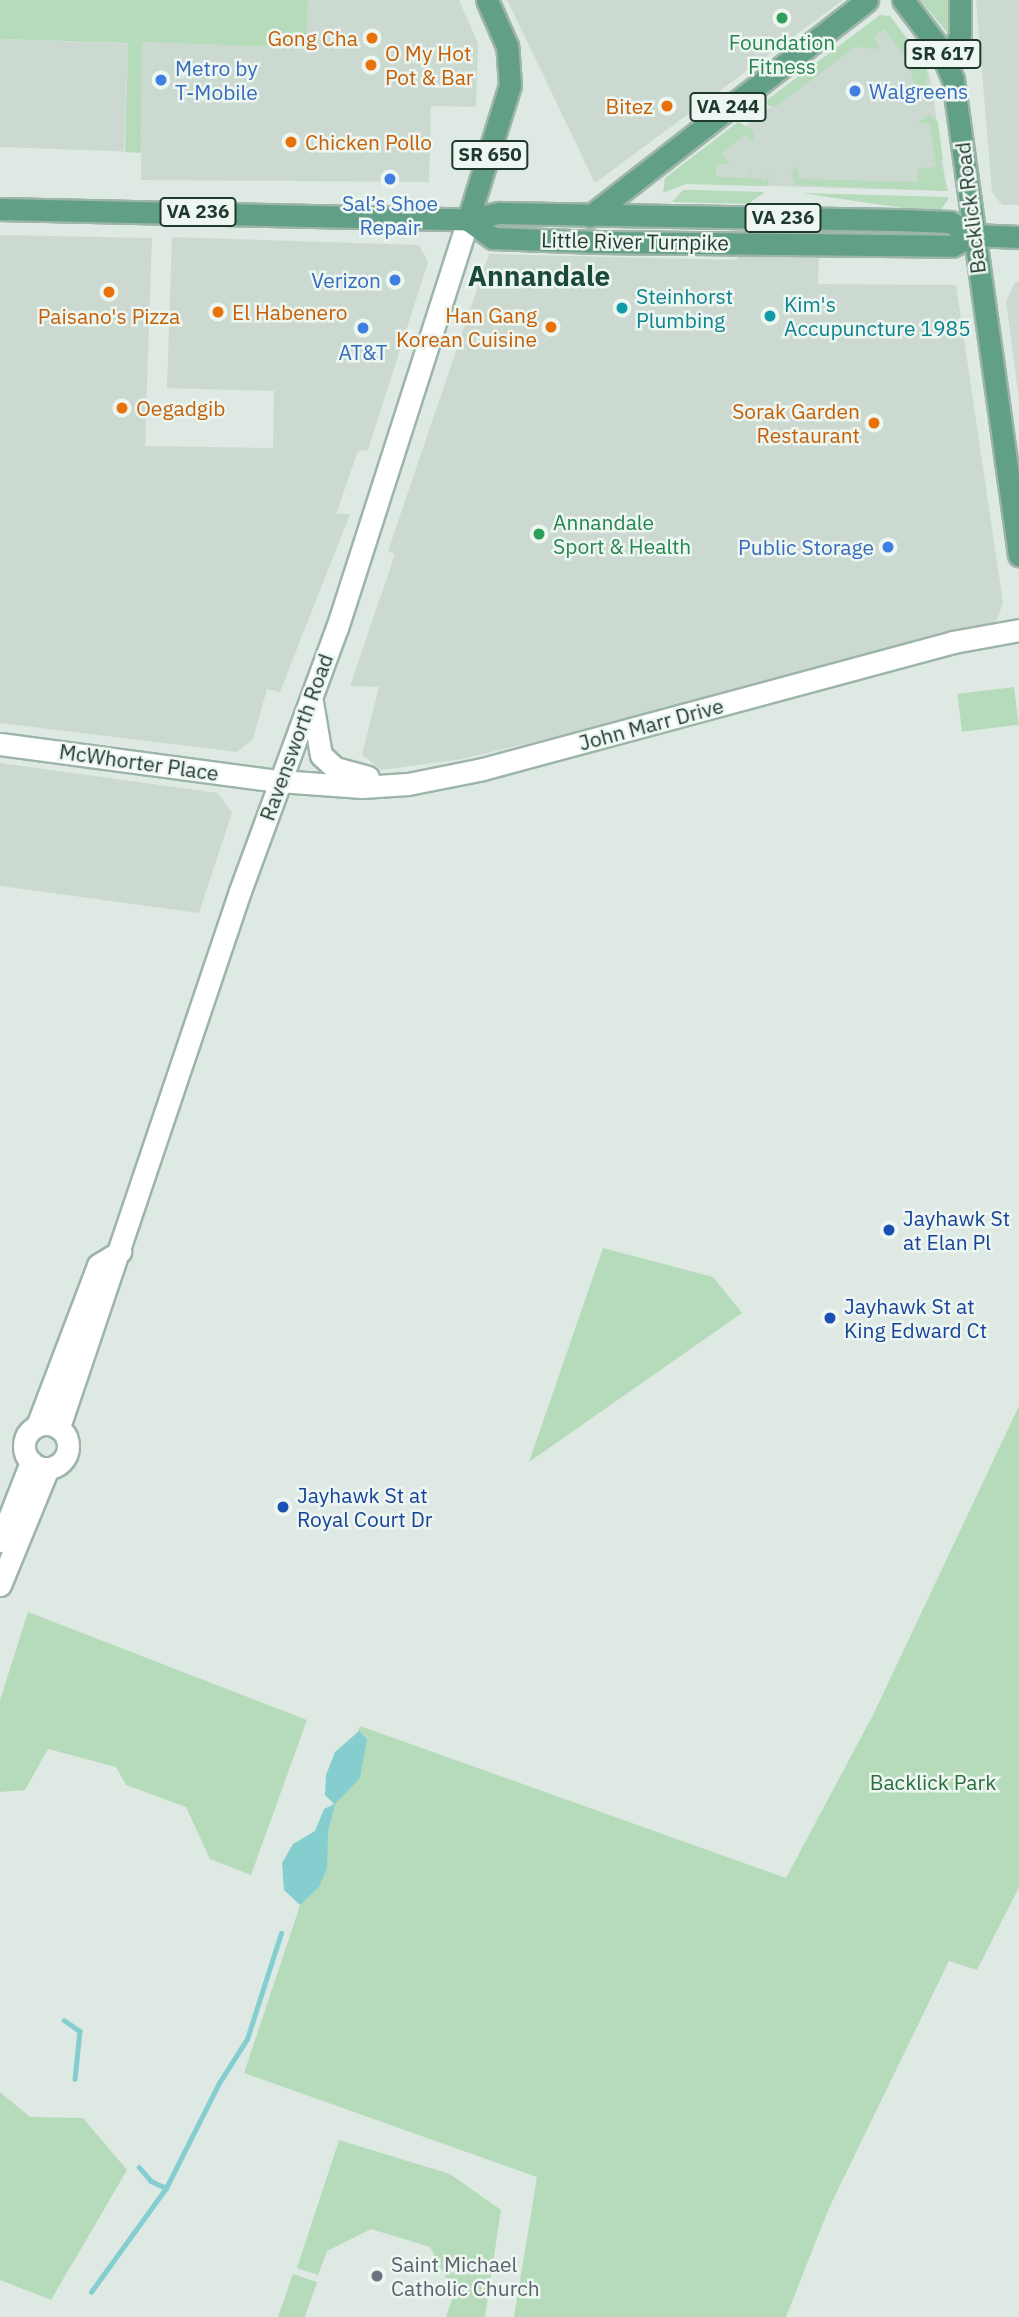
<!DOCTYPE html>
<meta charset="utf-8">
<style>
body{margin:0}
#map{position:relative;width:1019px;height:2317px;overflow:hidden;background:#dee9e3;font-family:"IBM Plex Sans",sans-serif}
div>[style]{position:absolute}
[style*='--x']{left:calc(var(--x)*1px);top:calc(var(--y)*1px);width:calc(var(--w)*1px);rotate:calc(var(--a)*1deg)}
.built>*{inset:0;background:#ccd9d1;transform-origin:0 0}
.green>*{inset:0;background:#b6dbbb;transform-origin:0 0}
.water>*{inset:0;background:#85cecf}
.stream>*{height:4.5px;margin:-2.25px;padding:0 2.25px;transform-origin:2.25px;border-radius:2.25px;background:#85cecf}
.roads{filter:drop-shadow(2px 0 #9db5a9) drop-shadow(-2px 0 #9db5a9) drop-shadow(0 2px #9db5a9) drop-shadow(0 -2px #9db5a9)}
.secondary>*{height:21px;margin:-10.5px;padding:0 10.5px;transform-origin:10.5px;border-radius:10.5px;background:#fff}
.secondary>.ring{margin:-10.5px;padding:0;box-sizing:content-box;background:none;border:21px solid #fff;border-radius:50%}
.primary>*{height:21px;margin:-10.5px;padding:0 10.5px;transform-origin:10.5px;border-radius:10.5px;background:#629f87}
.dots>*{width:19px;height:19px;translate:-50% -50%;box-sizing:border-box;border:4px solid #eef6f1;border-radius:50%}
span{translate:-50% -50%;white-space:nowrap;text-align:center;line-height:1.15;-webkit-text-stroke:5px #eef6f1;paint-order:stroke}
.shield-label span{padding:2px 5px;background:#eef6f1;border:2px solid;border-radius:5px;-webkit-text-stroke-width:0}
.shield-label{font-size:19px;color:#1f392e;font-weight:700}
.food-label{font-size:21px;color:#c56008}
.right{translate:-100% -50%;text-align:right}
.left{translate:0 -50%;text-align:left}
.leisure-label{font-size:21px;color:#27864d}
.shop-label{font-size:21px;color:#366cbe}
.street-label{font-size:21px;color:#1f392e}
.culture-label{font-size:21px;color:#0d838f}
.transit-label{font-size:21px;color:#164399}
.park-label{font-size:21px;color:#2a6f3b}
.worship-label{font-size:21px;color:#5b616d}
.district-label{font-size:28px;color:#1c4a39;font-weight:700}
</style>
<div id="map">
<div class="built">
<i style="clip-path:polygon(308px 0,459px 0,478px 43px,476px 107px,431px 106px,429px 182px,141px 180px,142px 42px,306px 48px)"></i>
<i style="clip-path:polygon(507px 0,843px 0,595px 183px)"></i>
<i style="clip-path:polygon(976px 0,1019px 0,1019px 205px,1002px 205px,992px 192px)"></i>
<i style="clip-path:polygon(889px 16px,930px 75px,947px 191px,671px 183px)"></i>
<i style="left:0;top:39px;width:128px;height:108px;rotate:2deg"></i>
<i style="clip-path:polygon(0 235px,152px 238px,145px 446px,273px 448px,274px 391px,167px 388px,172px 237px,419px 245px,428px 262px,368px 450px,358px 451px,336px 514px,350px 514px,280px 692px,267px 689px,253px 739px,237px 752px,0 723px)"></i>
<i style="clip-path:polygon(738px 248px,819px 251px,818px 284px,956px 285px,1003px 603px,996px 622px,977px 636px,462px 759px,382px 770px,362px 755px,379px 687px,350px 686px,395px 554px,388px 551px,489px 254px,737px 260px)"></i>
<i style="clip-path:polygon(1015px 282px,1019px 282px,1019px 400px,1006px 301px)"></i>
<i style="clip-path:polygon(0 763px,218px 793px,232px 813px,199px 913px,0 886px)"></i>
</div>
<div class="green">
<i style="clip-path:polygon(0 0,308px 0,306px 48px,142px 42px,141px 153px,125px 152px,128px 43px,0 39px)"></i>
<i style="clip-path:polygon(920px 0,952px 0,954px 30px,949px 35px)"></i>
<i style="clip-path:polygon(880px 15px,890px 16px,927px 65px,926px 89px,914px 84px,907px 59px,884px 29px,874px 37px,880px 49px,855px 47px,777px 106px,768px 106px,767px 100px)"></i>
<i style="clip-path:polygon(929px 114px,938px 122px,943px 160px,940px 161px,948px 191px,795px 185px,791px 172px,797px 166px,800px 179px,917px 182px,919px 168px,936px 167px,930px 123px,918px 123px)"></i>
<i style="clip-path:polygon(738px 122px,753px 130px,755px 143px,745px 135px,722px 153px,729px 164px,716px 165px,716px 177px,748px 178px,751px 169px,750px 178px,766px 180px,769px 170px,768px 186px,686px 184px,663px 193px,665px 178px)"></i>
<i style="clip-path:polygon(683px 190px,693px 190px,765px 192px,748px 204px,672px 202px)"></i>
<i style="clip-path:polygon(802px 193px,948px 197px,948px 200px,941px 209px,909px 209px)"></i>
<i style="left:1014px;top:687px;width:38px;height:57px;rotate:83deg"></i>
<i style="clip-path:polygon(603px 1248px,713px 1277px,742px 1313px,529px 1462px)"></i>
<i style="clip-path:polygon(1019px 1406px,1019px 1887px,977px 1970px,949px 1961px,829px 2208px,786px 2317px,514px 2317px,537px 2177px,244px 2073px,360px 1726px,786px 1878px,873px 1715px)"></i>
<i style="clip-path:polygon(28px 1612px,307px 1720px,251px 1875px,210px 1859px,186px 1807px,126px 1785px,116px 1767px,48px 1749px,25px 1790px,0 1792px,0 1700px)"></i>
<i style="clip-path:polygon(0 2092px,30px 2117px,83px 2118px,127px 2170px,51px 2300px,0 2280px)"></i>
<i style="clip-path:polygon(339px 2140px,450px 2174px,501px 2210px,485px 2317px,446px 2317px,454px 2293px,430px 2247px,371px 2229px,327px 2251px,318px 2275px,297px 2268px)"></i>
<i style="clip-path:polygon(293px 2274px,317px 2282px,305px 2317px,278px 2317px)"></i>
</div>
<div class="water">
<i style="clip-path:polygon(359px 1731px,367px 1739px,360px 1778px,335px 1804px,328px 1832px,327px 1868px,319px 1887px,300px 1905px,284px 1890px,282px 1863px,293px 1844px,315px 1831px,324px 1809px,334px 1804px,325px 1795px,326px 1775px,335px 1752px)"></i>
</div>
<div class="stream">
<i style="--x:64;--y:2020;--w:19;--a:35"></i>
<i style="--x:80;--y:2031;--w:48;--a:95.9"></i>
<i style="--x:139;--y:2167;--w:18;--a:49"></i>
<i style="--x:151;--y:2181;--w:17;--a:25"></i>
<i style="--x:91;--y:2292;--w:128;--a:-54.2"></i>
<i style="--x:166;--y:2188;--w:118;--a:-63.2"></i>
<i style="--x:219;--y:2083;--w:52;--a:-57.5"></i>
<i style="--x:247;--y:2039;--w:111;--a:-72.2"></i>
</div>
<div class="roads">
<div class="secondary">
<i style="--x:312;--y:702;--w:54;--a:80.4"></i>
<i style="--x:321;--y:755;--w:19;--a:43"></i>
<i style="--x:335;--y:768;--w:34;--a:15"></i>
<i style="--x:0;--y:744;--w:281;--a:7.6"></i>
<i style="--x:279;--y:781;--w:83;--a:4.1"></i>
<i style="--x:362;--y:787;--w:46;--a:-3.7"></i>
<i style="--x:408;--y:784;--w:76;--a:-11.3"></i>
<i style="--x:483;--y:769;--w:487;--a:-15.1"></i>
<i style="--x:953;--y:642;--w:67;--a:-10.3"></i>
<i class="ring" style="left:24px;top:1424px;width:23px;height:23px"></i>
<i style="--x:37;--y:1426;--w:172;--a:-69.2"></i>
<i style="--x:98;--y:1265;--w:26;--a:-31"></i>
<i style="--x:59;--y:1427;--w:566;--a:-71.34"></i>
<i style="--x:240;--y:891;--w:280;--a:-69.8"></i>
<i style="--x:337;--y:628;--w:429;--a:-72.2"></i>
<i style="--x:0;--y:1541;--w:85;--a:-68.6"></i>
<i style="--x:0;--y:1585;--w:126;--a:-67.7"></i>
</div>
<div class="primary">
<i style="--x:903;--y:0;--w:61;--a:52.9"></i>
<i style="--x:940;--y:49;--w:33;--a:67"></i>
<i style="--x:953;--y:79;--w:481;--a:82.1"></i>
<i style="--x:949;--y:65;--w:32;--a:-70"></i>
<i style="--x:960;--y:35;--w:35;--a:-90"></i>
<i style="--x:0;--y:209;--w:468;--a:1.3"></i>
<i style="--x:468;--y:220;--w:32;--a:-13"></i>
<i style="--x:499;--y:213;--w:399;--a:1"></i>
<i style="--x:898;--y:220;--w:52;--a:2.2"></i>
<i style="--x:950;--y:222;--w:26;--a:29"></i>
<i style="--x:973;--y:235;--w:46;--a:2.5"></i>
<i style="--x:590;--y:216;--w:351;--a:-37.9"></i>
<i style="--x:468;--y:220;--w:31;--a:36"></i>
<i style="--x:493;--y:238;--w:105;--a:2.2"></i>
<i style="--x:598;--y:242;--w:354;--a:0.6"></i>
<i style="--x:952;--y:246;--w:24;--a:-28"></i>
<i style="--x:468;--y:220;--w:141;--a:-72.7"></i>
<i style="--x:510;--y:85;--w:39;--a:-94"></i>
<i style="--x:507;--y:46;--w:50;--a:-113.5"></i>
</div>
</div>
<div class="dots">
<i style="left:782px;top:18px;background:#2e9e5b"></i>
<i style="left:372px;top:38px;background:#e8710a"></i>
<i style="left:371px;top:65px;background:#e8710a"></i>
<i style="left:161px;top:80px;background:#3f7fe0"></i>
<i style="left:855px;top:91px;background:#3f7fe0"></i>
<i style="left:667px;top:106px;background:#e8710a"></i>
<i style="left:291px;top:142px;background:#e8710a"></i>
<i style="left:390px;top:179px;background:#3f7fe0"></i>
<i style="left:395px;top:280px;background:#3f7fe0"></i>
<i style="left:109px;top:292px;background:#e8710a"></i>
<i style="left:622px;top:308px;background:#0f9aa8"></i>
<i style="left:218px;top:312px;background:#e8710a"></i>
<i style="left:770px;top:316px;background:#0f9aa8"></i>
<i style="left:551px;top:327px;background:#e8710a"></i>
<i style="left:363px;top:328px;background:#3f7fe0"></i>
<i style="left:122px;top:408px;background:#e8710a"></i>
<i style="left:874px;top:423px;background:#e8710a"></i>
<i style="left:539px;top:534px;background:#2e9e5b"></i>
<i style="left:888px;top:547px;background:#3f7fe0"></i>
<i style="left:889px;top:1230px;background:#1a4fb4"></i>
<i style="left:830px;top:1318px;background:#1a4fb4"></i>
<i style="left:283px;top:1507px;background:#1a4fb4"></i>
<i style="left:377px;top:2276px;background:#6b7280"></i>
</div>
<div class="shield-label">
<span style="left:943px;top:54px">SR 617</span>
<span style="left:728px;top:107px">VA 244</span>
<span style="left:490px;top:155px">SR 650</span>
<span style="left:198px;top:212px">VA 236</span>
<span style="left:783px;top:218px">VA 236</span>
</div>
<div class="food-label">
<span class="right" style="left:358px;top:38px">Gong Cha</span>
<span class="left" style="left:385px;top:65px">O My Hot<br>Pot &amp; Bar</span>
<span class="right" style="left:653px;top:106px">Bitez</span>
<span class="left" style="left:305px;top:142px">Chicken Pollo</span>
<span class="left" style="left:232px;top:312px">El Habenero</span>
<span class="right" style="left:537px;top:327px">Han Gang<br>Korean Cuisine</span>
<span style="left:109px;top:316px">Paisano's Pizza</span>
<span class="left" style="left:136px;top:408px">Oegadgib</span>
<span class="right" style="left:860px;top:423px">Sorak Garden<br>Restaurant</span>
</div>
<div class="leisure-label">
<span style="left:782px;top:54px">Foundation<br>Fitness</span>
<span class="left" style="left:553px;top:534px">Annandale<br>Sport &amp; Health</span>
</div>
<div class="shop-label">
<span class="left" style="left:175px;top:80px">Metro by<br>T-Mobile</span>
<span class="left" style="left:869px;top:91px">Walgreens</span>
<span style="left:390px;top:215px">Sal’s Shoe<br>Repair</span>
<span class="right" style="left:381px;top:280px">Verizon</span>
<span style="left:363px;top:352px">AT&amp;T</span>
<span class="right" style="left:874px;top:547px">Public Storage</span>
</div>
<div class="street-label">
<span style="left:970px;top:208px;rotate:-97deg">Backlick Road</span>
<span style="left:635px;top:241px;rotate:1deg">Little River Turnpike</span>
<span style="left:651px;top:724px;rotate:-15deg">John Marr Drive</span>
<span style="left:296px;top:737px;rotate:-70deg">Ravensworth Road</span>
<span style="left:139px;top:762px;rotate:8deg">McWhorter Place</span>
</div>
<div class="culture-label">
<span class="left" style="left:636px;top:308px">Steinhorst<br>Plumbing</span>
<span class="left" style="left:784px;top:316px">Kim's<br>Accupuncture 1985</span>
</div>
<div class="transit-label">
<span class="left" style="left:903px;top:1230px">Jayhawk St<br>at Elan Pl</span>
<span class="left" style="left:844px;top:1318px">Jayhawk St at<br>King Edward Ct</span>
<span class="left" style="left:297px;top:1507px">Jayhawk St at<br>Royal Court Dr</span>
</div>
<div class="park-label">
<span style="left:933px;top:1782px">Backlick Park</span>
</div>
<div class="worship-label">
<span class="left" style="left:391px;top:2276px">Saint Michael<br>Catholic Church</span>
</div>
<div class="district-label">
<span style="left:539px;top:276px">Annandale</span>
</div>
</div>
